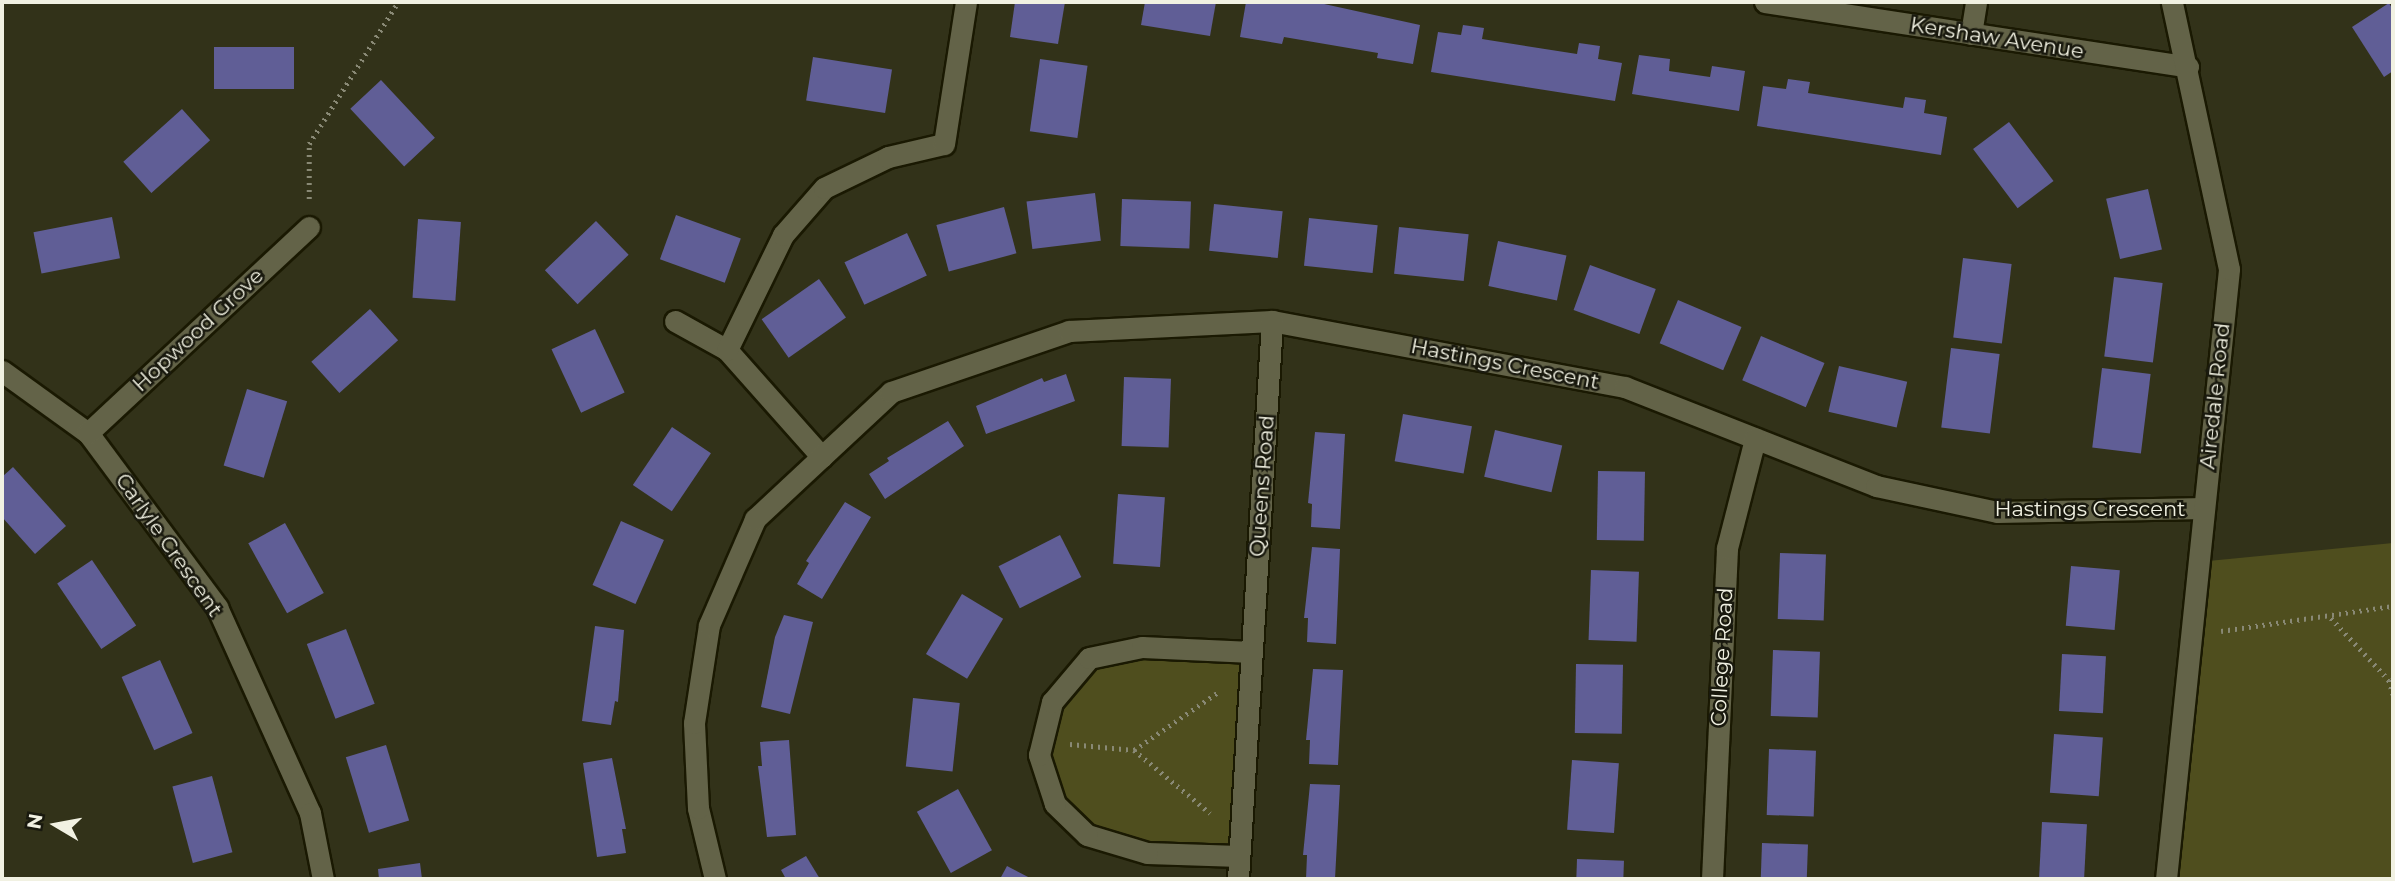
<!DOCTYPE html>
<style>
body{margin:0}
#map{position:relative;width:2395px;height:881px;overflow:hidden;background:#323219;font-family:Montserrat,sans-serif}
div>[style]{position:absolute}
[style*='--x']{left:calc(var(--x)*1px);top:calc(var(--y)*1px);width:calc(var(--w)*1px);rotate:calc(var(--a)*1deg)}
.green>*{inset:0;background:#4f4e1e}
.building>*{inset:0;background:#605e96;transform-origin:0 0}
.path>*{height:4.5px;margin-top:-2.25px;transform-origin:0;background:repeating-linear-gradient(90deg,#898975 0 2px,transparent 0 7px)}
.roads{filter:drop-shadow(2px 0 #1a1902) drop-shadow(-2px 0 #1a1902) drop-shadow(0 2px #1a1902) drop-shadow(0 -2px #1a1902)}
.street>*{height:21px;margin:-10.5px;padding:0 10.5px;transform-origin:10.5px;border-radius:10.5px;background:#636348}
span{translate:-50% -50%;white-space:nowrap;text-align:center;line-height:1.15;-webkit-text-stroke:5px #19190e;paint-order:stroke}
.street-label{font-size:21px;color:#f1f1e2}
.frame{position:absolute;inset:0;border:4px solid #f1f1e2;pointer-events:none}
.north{position:absolute;left:21px;top:790px;width:70px;height:70px;-webkit-text-stroke:5px #19190e;paint-order:stroke;rotate:280deg;font-size:19px;font-weight:700;line-height:28px;text-align:center;color:#f1f1e2}
.north::after{content:'';display:block;margin:auto;width:24px;height:32px;background:#f1f1e2;clip-path:polygon(50% 0,100% 100%,50% 72%,0 100%)}
</style>
<div id="map">
<div class="green">
<i style="clip-path:polygon(2393px 543px,2393px 879px,2166px 879px,2198px 562px)"></i>
<i style="clip-path:polygon(1252px 652px,1239px 856px,1087px 835px,1055px 804px,1039px 755px,1052px 702px,1089px 658px)"></i>
</div>
<div class="building">
<i style="clip-path:polygon(1015px 2px,1065px 2px,1058px 44px,1010px 37px)"></i>
<i style="clip-path:polygon(1145px 2px,1216px 2px,1210px 36px,1141px 25px)"></i>
<i style="clip-path:polygon(1246px 2px,1315px 2px,1420px 25px,1413px 64px,1377px 58px,1378px 53px,1284px 37px,1282px 44px,1240px 37px)"></i>
<i style="clip-path:polygon(2389px 3px,2393px 10px,2393px 71px,2384px 77px,2352px 27px)"></i>
<i style="clip-path:polygon(1463px 25px,1484px 28px,1482px 39px,1577px 54px,1579px 43px,1600px 46px,1598px 59px,1622px 63px,1615px 101px,1431px 72px,1438px 32px,1461px 35px)"></i>
<i style="left:214px;top:47px;width:80px;height:42px"></i>
<i style="clip-path:polygon(1639px 55px,1670px 59px,1669px 71px,1710px 77px,1712px 66px,1745px 71px,1739px 111px,1632px 94px)"></i>
<i style="left:813px;top:57px;width:80px;height:44px;rotate:9deg"></i>
<i style="left:1040px;top:59px;width:48px;height:73px;rotate:8deg"></i>
<i style="clip-path:polygon(1788px 79px,1810px 82px,1808px 93px,1903px 108px,1905px 97px,1926px 100px,1924px 113px,1947px 117px,1941px 155px,1757px 126px,1763px 86px,1786px 89px)"></i>
<i style="left:381px;top:80px;width:79px;height:42px;rotate:47deg"></i>
<i style="left:182px;top:109px;width:42px;height:79px;rotate:48deg"></i>
<i style="left:2009px;top:122px;width:74px;height:45px;rotate:53deg"></i>
<i style="left:2148px;top:189px;width:62px;height:43px;rotate:77deg"></i>
<i style="left:1095px;top:193px;width:48px;height:69px;rotate:83deg"></i>
<i style="left:1122px;top:199px;width:69px;height:47px;rotate:2deg"></i>
<i style="left:1214px;top:204px;width:69px;height:47px;rotate:6deg"></i>
<i style="left:1004px;top:207px;width:48px;height:70px;rotate:75deg"></i>
<i style="left:676px;top:215px;width:69px;height:47px;rotate:20deg"></i>
<i style="left:112px;top:217px;width:42px;height:80px;rotate:79deg"></i>
<i style="left:1309px;top:218px;width:69px;height:48px;rotate:6deg"></i>
<i style="left:418px;top:219px;width:43px;height:79px;rotate:4deg"></i>
<i style="left:596px;top:221px;width:47px;height:71px;rotate:46deg"></i>
<i style="left:1399px;top:227px;width:70px;height:47px;rotate:6deg"></i>
<i style="left:907px;top:233px;width:47px;height:69px;rotate:65deg"></i>
<i style="left:1498px;top:241px;width:70px;height:46px;rotate:12deg"></i>
<i style="left:1963px;top:258px;width:49px;height:80px;rotate:7deg"></i>
<i style="left:1590px;top:265px;width:70px;height:48px;rotate:20deg"></i>
<i style="left:2114px;top:277px;width:49px;height:80px;rotate:7deg"></i>
<i style="left:819px;top:279px;width:47px;height:70px;rotate:55deg"></i>
<i style="left:1678px;top:300px;width:69px;height:47px;rotate:23deg"></i>
<i style="left:370px;top:309px;width:42px;height:79px;rotate:48deg"></i>
<i style="left:595px;top:329px;width:70px;height:48px;rotate:65deg"></i>
<i style="left:1761px;top:336px;width:69px;height:48px;rotate:23deg"></i>
<i style="left:1951px;top:348px;width:49px;height:80px;rotate:7deg"></i>
<i style="left:1839px;top:366px;width:70px;height:47px;rotate:13deg"></i>
<i style="left:2102px;top:368px;width:49px;height:80px;rotate:7deg"></i>
<i style="clip-path:polygon(1066px 374px,1075px 401px,986px 434px,976px 406px,1042px 378px,1044px 382px)"></i>
<i style="left:1124px;top:377px;width:47px;height:69px;rotate:2deg"></i>
<i style="left:247px;top:389px;width:42px;height:80px;rotate:17deg"></i>
<i style="left:1403px;top:414px;width:70px;height:48px;rotate:10deg"></i>
<i style="clip-path:polygon(948px 421px,964px 446px,885px 499px,869px 474px,889px 461px,887px 458px)"></i>
<i style="left:672px;top:427px;width:47px;height:70px;rotate:34deg"></i>
<i style="left:1495px;top:430px;width:69px;height:48px;rotate:13deg"></i>
<i style="clip-path:polygon(1315px 432px,1345px 434px,1340px 529px,1311px 527px,1312px 504px,1308px 503px)"></i>
<i style="clip-path:polygon(13px 467px,66px 526px,35px 554px,2px 517px,2px 477px)"></i>
<i style="left:1598px;top:471px;width:47px;height:69px;rotate:1deg"></i>
<i style="left:1118px;top:494px;width:47px;height:70px;rotate:4deg"></i>
<i style="clip-path:polygon(845px 502px,871px 517px,822px 599px,797px 584px,809px 563px,806px 561px)"></i>
<i style="left:621px;top:521px;width:47px;height:70px;rotate:24deg"></i>
<i style="left:285px;top:523px;width:80px;height:42px;rotate:61deg"></i>
<i style="left:1060px;top:535px;width:47px;height:69px;rotate:63deg"></i>
<i style="clip-path:polygon(1312px 547px,1340px 549px,1336px 644px,1307px 642px,1308px 618px,1304px 618px)"></i>
<i style="left:1780px;top:553px;width:46px;height:66px;rotate:2deg"></i>
<i style="left:92px;top:560px;width:79px;height:42px;rotate:56deg"></i>
<i style="left:2071px;top:566px;width:49px;height:60px;rotate:5deg"></i>
<i style="left:1591px;top:570px;width:48px;height:70px;rotate:2deg"></i>
<i style="left:962px;top:594px;width:48px;height:70px;rotate:31deg"></i>
<i style="clip-path:polygon(784px 615px,813px 622px,790px 714px,761px 707px,775px 637px)"></i>
<i style="clip-path:polygon(595px 626px,624px 630px,618px 702px,615px 701px,611px 725px,582px 721px)"></i>
<i style="left:346px;top:629px;width:80px;height:42px;rotate:69deg"></i>
<i style="left:1773px;top:650px;width:47px;height:66px;rotate:2deg"></i>
<i style="left:2062px;top:654px;width:44px;height:57px;rotate:3deg"></i>
<i style="left:160px;top:660px;width:80px;height:42px;rotate:66deg"></i>
<i style="left:1576px;top:664px;width:47px;height:69px;rotate:1deg"></i>
<i style="clip-path:polygon(1313px 669px,1343px 670px,1338px 765px,1309px 764px,1310px 740px,1306px 740px)"></i>
<i style="left:913px;top:698px;width:47px;height:69px;rotate:6deg"></i>
<i style="left:2054px;top:734px;width:49px;height:59px;rotate:4deg"></i>
<i style="clip-path:polygon(789px 740px,796px 835px,767px 837px,758px 766px,762px 766px,760px 742px)"></i>
<i style="left:386px;top:745px;width:79px;height:42px;rotate:73deg"></i>
<i style="left:1769px;top:749px;width:47px;height:66px;rotate:2deg"></i>
<i style="clip-path:polygon(612px 758px,626px 829px,622px 829px,626px 853px,597px 857px,583px 763px)"></i>
<i style="left:1572px;top:760px;width:47px;height:70px;rotate:4deg"></i>
<i style="left:212px;top:776px;width:79px;height:41px;rotate:75deg"></i>
<i style="clip-path:polygon(1310px 784px,1340px 785px,1335px 879px,1306px 879px,1307px 855px,1303px 855px)"></i>
<i style="left:958px;top:789px;width:70px;height:47px;rotate:61deg"></i>
<i style="left:2042px;top:822px;width:45px;height:57px;rotate:3deg"></i>
<i style="left:1762px;top:843px;width:46px;height:36px;rotate:2deg"></i>
<i style="clip-path:polygon(806px 856px,820px 879px,786px 879px,781px 870px)"></i>
<i style="left:1577px;top:859px;width:47px;height:20px;rotate:2deg"></i>
<i style="clip-path:polygon(420px 863px,422px 879px,379px 879px,378px 869px)"></i>
<i style="clip-path:polygon(1007px 866px,1032px 879px,1000px 879px)"></i>
</div>
<div class="path">
<i style="--x:309;--y:199;--w:55;--a:-90"></i>
<i style="--x:309;--y:144;--w:168;--a:-57.9"></i>
<i style="--x:2331;--y:618;--w:85;--a:46.9"></i>
<i style="--x:2389;--y:680;--w:15;--a:74"></i>
<i style="--x:2221;--y:631;--w:174;--a:-8.3"></i>
<i style="--x:1070;--y:744;--w:64;--a:5.4"></i>
<i style="--x:1134;--y:750;--w:99;--a:39.7"></i>
<i style="--x:1134;--y:750;--w:104;--a:-34.5"></i>
</div>
<div class="roads">
<div class="street">
<i style="--x:1765;--y:2;--w:428;--a:8.7"></i>
<i style="--x:1971;--y:34;--w:32;--a:-81"></i>
<i style="--x:675;--y:321;--w:60;--a:29.1"></i>
<i style="--x:727;--y:350;--w:143;--a:48.4"></i>
<i style="--x:727;--y:350;--w:128;--a:-64"></i>
<i style="--x:783;--y:235;--w:62;--a:-48.9"></i>
<i style="--x:824;--y:188;--w:71;--a:-25.8"></i>
<i style="--x:888;--y:157;--w:57;--a:-13.1"></i>
<i style="--x:944;--y:144;--w:144;--a:-81.2"></i>
<i style="--x:2;--y:371;--w:106;--a:35.8"></i>
<i style="--x:88;--y:433;--w:217;--a:53.4"></i>
<i style="--x:217;--y:607;--w:226;--a:65.7"></i>
<i style="--x:310;--y:813;--w:67;--a:78.9"></i>
<i style="--x:88;--y:433;--w:302;--a:-43"></i>
<i style="--x:1239;--y:856;--w:92;--a:-178.1"></i>
<i style="--x:1147;--y:853;--w:63;--a:-163.3"></i>
<i style="--x:1087;--y:835;--w:45;--a:-135.9"></i>
<i style="--x:1055;--y:804;--w:52;--a:-108.1"></i>
<i style="--x:1039;--y:755;--w:55;--a:-76.2"></i>
<i style="--x:1052;--y:702;--w:57;--a:-49.9"></i>
<i style="--x:1089;--y:658;--w:54;--a:-11.7"></i>
<i style="--x:1142;--y:647;--w:110;--a:2.6"></i>
<i style="--x:715;--y:879;--w:73;--a:-103.5"></i>
<i style="--x:698;--y:808;--w:85;--a:-92.7"></i>
<i style="--x:694;--y:723;--w:99;--a:-81.3"></i>
<i style="--x:709;--y:625;--w:116;--a:-66.5"></i>
<i style="--x:755;--y:519;--w:186;--a:-43"></i>
<i style="--x:891;--y:392;--w:188;--a:-18.9"></i>
<i style="--x:1069;--y:331;--w:203;--a:-2.8"></i>
<i style="--x:1272;--y:321;--w:359;--a:10.6"></i>
<i style="--x:1625;--y:387;--w:270;--a:21.5"></i>
<i style="--x:1876;--y:486;--w:124;--a:12.1"></i>
<i style="--x:1997;--y:512;--w:207;--a:-1.1"></i>
<i style="--x:1238;--y:879;--w:559;--a:-86.51"></i>
<i style="--x:1712;--y:879;--w:331;--a:-87.4"></i>
<i style="--x:1727;--y:548;--w:113;--a:-75.6"></i>
<i style="--x:2166;--y:879;--w:613;--a:-84.1"></i>
<i style="--x:2229;--y:269;--w:273;--a:-102.1"></i>
</div>
</div>
<div class="street-label">
<span style="left:1997px;top:38px;rotate:9deg">Kershaw Avenue</span>
<span style="left:198px;top:330px;rotate:-43deg">Hopwood Grove</span>
<span style="left:1505px;top:364px;rotate:11deg">Hastings Crescent</span>
<span style="left:2215px;top:396px;rotate:-84deg">Airedale Road</span>
<span style="left:1262px;top:486px;rotate:-86deg">Queens Road</span>
<span style="left:2090px;top:509px">Hastings Crescent</span>
<span style="left:169px;top:545px;rotate:55deg">Carlyle Crescent</span>
<span style="left:1722px;top:657px;rotate:-87deg">College Road</span>
</div>
<div class="frame"></div>
<div class="north">N</div>
</div>
